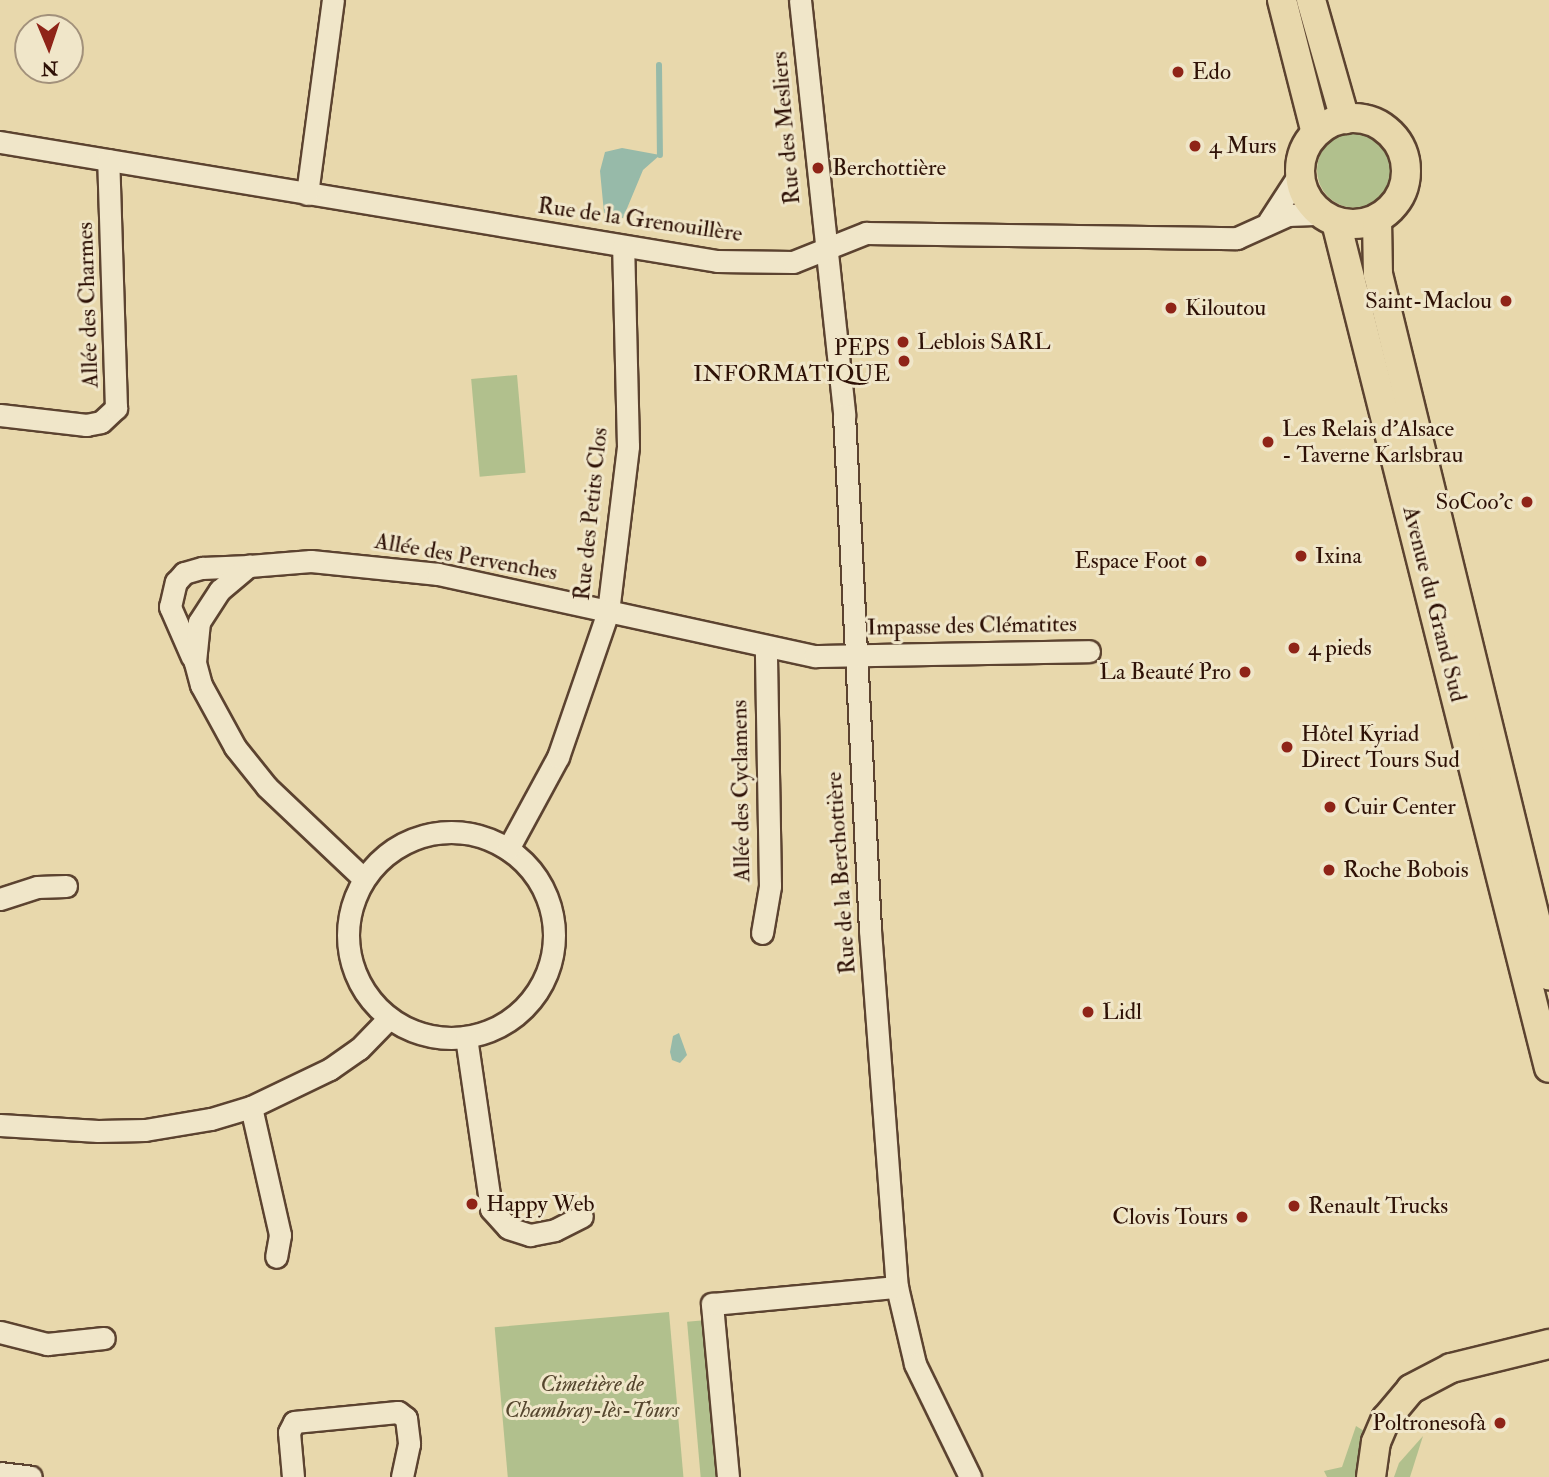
<!DOCTYPE html>
<meta charset="utf-8">
<style>
body{margin:0}
#map{position:relative;width:1549px;height:1477px;overflow:hidden;background:#e8d8ac;font-family:"IM FELL Double Pica",serif}
div>[style]{position:absolute}
[style*='--x']{left:calc(var(--x)*1px);top:calc(var(--y)*1px);width:calc(var(--w)*1px);rotate:calc(var(--a)*1deg)}
.green>*{inset:0;background:#b1c08d;transform-origin:0 0}
.round{border-radius:50%}
.water>*{inset:0;background:#97baa9}
.stream>*{height:6px;margin:-3px;padding:0 3px;transform-origin:3px;border-radius:3px;background:#97baa9}
.roads{filter:drop-shadow(2px 0 #5c4330) drop-shadow(-2px 0 #5c4330) drop-shadow(0 2px #5c4330) drop-shadow(0 -2px #5c4330)}
.minor>*{height:21px;margin:-10.5px;padding:0 10.5px;transform-origin:10.5px;border-radius:10.5px;background:#f0e6c9}
.minor>.ring{margin:-10.5px;padding:0;box-sizing:content-box;background:none;border:21px solid #f0e6c9;border-radius:50%}
.major>*{height:28px;margin:-14px;padding:0 14px;transform-origin:14px;border-radius:14px;background:#e8d8ac}
.major>.ring{margin:-14px;padding:0;box-sizing:content-box;background:none;border:28px solid #e8d8ac;border-radius:50%}
.dots>*{width:19px;height:19px;translate:-50% -50%;box-sizing:border-box;border:4px solid #f0e6c9;border-radius:50%}
span{translate:-50% -50%;white-space:nowrap;text-align:center;line-height:1.15;-webkit-text-stroke:6px #f0e6c9;paint-order:stroke}
.poi-label{font-size:23px;color:#2e1106}
.left{translate:0 -50%;text-align:left}
.right{translate:-100% -50%;text-align:right}
.street-label{font-size:23px;color:#2e1106}
.park-label{font-size:23px;color:#55462e;font-style:italic}
.north{position:absolute;left:14px;top:14px;width:70px;height:70px;box-sizing:border-box;background:#f0e6c9;border:2px solid #a2917b;border-radius:50%;rotate:178deg;font-size:19px;font-weight:700;line-height:28px;text-align:center;color:#2e1106}
.north::after{content:'';display:block;margin:auto;width:24px;height:32px;background:#8f2418;clip-path:polygon(50% 0,100% 100%,50% 72%,0 100%)}
</style>
<div id="map">
<div class="green">
<i class="round" style="left:1317px;top:132px;width:76px;height:76px"></i>
<i style="left:517px;top:375px;width:98px;height:46px;rotate:85deg"></i>
<i style="left:669px;top:1312px;width:166px;height:175px;rotate:85deg"></i>
<i style="left:707px;top:1320px;width:158px;height:20px;rotate:85deg"></i>
<i style="clip-path:polygon(1356px 1426px,1369px 1434px,1365px 1477px,1327px 1477px,1324px 1471px,1342px 1467px)"></i>
<i style="clip-path:polygon(1423px 1436px,1410px 1477px,1394px 1477px,1399px 1463px)"></i>
</div>
<div class="water">
<i style="clip-path:polygon(622px 148px,660px 155px,643px 170px,623px 218px,604px 213px,600px 171px,605px 152px)"></i>
<i style="clip-path:polygon(679px 1033px,687px 1055px,680px 1063px,672px 1060px,670px 1052px,673px 1036px)"></i>
</div>
<div class="stream">
<i style="--x:659;--y:65;--w:90;--a:89.4"></i>
</div>
<div class="roads">
<div class="minor">
<i style="--x:800;--y:0;--w:417;--a:83.9"></i>
<i style="--x:844;--y:415;--w:516;--a:87.11"></i>
<i style="--x:870;--y:930;--w:358;--a:85.7"></i>
<i style="--x:897;--y:1287;--w:79;--a:76.8"></i>
<i style="--x:915;--y:1364;--w:126;--a:64"></i>
<i style="--x:0;--y:142;--w:727;--a:9.42"></i>
<i style="--x:717;--y:261;--w:76;--a:0.8"></i>
<i style="--x:793;--y:262;--w:79;--a:-21.7"></i>
<i style="--x:866;--y:233;--w:371;--a:0.8"></i>
<i style="--x:1237;--y:238;--w:56;--a:-24.3"></i>
<i style="--x:1288;--y:215;--w:33;--a:-2"></i>
<i style="--x:307;--y:194;--w:196;--a:-82.4"></i>
<i style="--x:1269;--y:221;--w:57;--a:-57.1"></i>
<i style="--x:0;--y:415;--w:87;--a:6.6"></i>
<i style="--x:86;--y:425;--w:15;--a:-11"></i>
<i style="--x:101;--y:422;--w:21;--a:-43"></i>
<i style="--x:116;--y:408;--w:248;--a:-91.8"></i>
<i style="--x:192;--y:657;--w:55;--a:-113.7"></i>
<i style="--x:170;--y:607;--w:26;--a:-77"></i>
<i style="--x:176;--y:582;--w:12;--a:-48"></i>
<i style="--x:184;--y:573;--w:19;--a:-16"></i>
<i style="--x:202;--y:568;--w:47;--a:-2.4"></i>
<i class="ring" style="left:348px;top:832px;width:185px;height:185px"></i>
<i style="--x:508;--y:849;--w:105;--a:-61.5"></i>
<i style="--x:558;--y:757;--w:153;--a:-71"></i>
<i style="--x:608;--y:612;--w:167;--a:-83.1"></i>
<i style="--x:628;--y:446;--w:200;--a:-91.4"></i>
<i style="--x:364;--y:879;--w:134;--a:-136.5"></i>
<i style="--x:267;--y:787;--w:51;--a:-128.7"></i>
<i style="--x:235;--y:747;--w:71;--a:-118.7"></i>
<i style="--x:201;--y:685;--w:24;--a:-105"></i>
<i style="--x:195;--y:662;--w:40;--a:-84.3"></i>
<i style="--x:199;--y:622;--w:38;--a:-57"></i>
<i style="--x:220;--y:590;--w:38;--a:-40"></i>
<i style="--x:249;--y:566;--w:62;--a:-4.6"></i>
<i style="--x:311;--y:561;--w:128;--a:5.8"></i>
<i style="--x:438;--y:574;--w:386;--a:12.3"></i>
<i style="--x:815;--y:656;--w:274;--a:-1"></i>
<i style="--x:0;--y:899;--w:39;--a:-18"></i>
<i style="--x:37;--y:887;--w:29;--a:-2"></i>
<i style="--x:762;--y:933;--w:48;--a:-80.3"></i>
<i style="--x:770;--y:886;--w:238;--a:-91"></i>
<i style="--x:466;--y:1037;--w:174;--a:81.7"></i>
<i style="--x:491;--y:1209;--w:25;--a:48"></i>
<i style="--x:508;--y:1228;--w:23;--a:18"></i>
<i style="--x:530;--y:1235;--w:25;--a:-11"></i>
<i style="--x:555;--y:1230;--w:30;--a:-27"></i>
<i style="--x:251;--y:1107;--w:131;--a:77.2"></i>
<i style="--x:280;--y:1235;--w:22;--a:100"></i>
<i style="--x:0;--y:1125;--w:98;--a:3.5"></i>
<i style="--x:98;--y:1131;--w:47;--a:-1.2"></i>
<i style="--x:145;--y:1130;--w:67;--a:-9.5"></i>
<i style="--x:211;--y:1119;--w:42;--a:-16.7"></i>
<i style="--x:251;--y:1107;--w:88;--a:-25.7"></i>
<i style="--x:330;--y:1069;--w:35;--a:-35"></i>
<i style="--x:359;--y:1049;--w:43;--a:-45.9"></i>
<i style="--x:0;--y:1332;--w:49;--a:14.3"></i>
<i style="--x:47;--y:1344;--w:57;--a:-6"></i>
<i style="--x:0;--y:1473;--w:31;--a:7"></i>
<i style="--x:293;--y:1477;--w:45;--a:-95.1"></i>
<i style="--x:289;--y:1432;--w:11;--a:-63"></i>
<i style="--x:294;--y:1422;--w:104;--a:-5.5"></i>
<i style="--x:398;--y:1412;--w:10;--a:37"></i>
<i style="--x:406;--y:1418;--w:26;--a:83"></i>
<i style="--x:409;--y:1444;--w:34;--a:102"></i>
<i style="--x:728;--y:1477;--w:174;--a:-95.3"></i>
<i style="--x:712;--y:1304;--w:186;--a:-5.3"></i>
</div>
<div class="major">
<i style="--x:1282;--y:0;--w:137;--a:75.7"></i>
<i style="--x:1311;--y:0;--w:124;--a:74.1"></i>
<i class="ring" style="left:1300px;top:118px;width:78px;height:78px"></i>
<i style="--x:1377;--y:219;--w:55;--a:89"></i>
<i style="--x:1378;--y:274;--w:722;--a:76.29"></i>
<i style="--x:1336;--y:222;--w:872;--a:75.87"></i>
<i style="--x:1371;--y:1477;--w:35;--a:-82"></i>
<i style="--x:1376;--y:1442;--w:25;--a:-67"></i>
<i style="--x:1386;--y:1419;--w:39;--a:-50"></i>
<i style="--x:1411;--y:1389;--w:45;--a:-27.7"></i>
<i style="--x:1451;--y:1368;--w:101;--a:-13.8"></i>
</div>
</div>
<div class="dots">
<i style="left:1178px;top:72px;background:#8f2418"></i>
<i style="left:1195px;top:146px;background:#8f2418"></i>
<i style="left:818px;top:168px;background:#8f2418"></i>
<i style="left:1506px;top:301px;background:#8f2418"></i>
<i style="left:1171px;top:308px;background:#8f2418"></i>
<i style="left:903px;top:342px;background:#8f2418"></i>
<i style="left:904px;top:361px;background:#8f2418"></i>
<i style="left:1268px;top:442px;background:#8f2418"></i>
<i style="left:1527px;top:502px;background:#8f2418"></i>
<i style="left:1301px;top:556px;background:#8f2418"></i>
<i style="left:1201px;top:561px;background:#8f2418"></i>
<i style="left:1294px;top:648px;background:#8f2418"></i>
<i style="left:1245px;top:672px;background:#8f2418"></i>
<i style="left:1287px;top:747px;background:#8f2418"></i>
<i style="left:1330px;top:807px;background:#8f2418"></i>
<i style="left:1329px;top:870px;background:#8f2418"></i>
<i style="left:1088px;top:1012px;background:#8f2418"></i>
<i style="left:472px;top:1204px;background:#8f2418"></i>
<i style="left:1294px;top:1206px;background:#8f2418"></i>
<i style="left:1242px;top:1217px;background:#8f2418"></i>
<i style="left:1500px;top:1423px;background:#8f2418"></i>
</div>
<div class="poi-label">
<span class="left" style="left:1192px;top:72px">Edo</span>
<span class="left" style="left:1209px;top:146px">4 Murs</span>
<span class="left" style="left:832px;top:168px">Berchottière</span>
<span class="right" style="left:1492px;top:301px">Saint-Maclou</span>
<span class="left" style="left:1185px;top:308px">Kiloutou</span>
<span class="left" style="left:917px;top:342px">Leblois SARL</span>
<span class="right" style="left:890px;top:361px">PEPS<br>INFORMATIQUE</span>
<span class="left" style="left:1282px;top:442px">Les Relais d’Alsace<br>- Taverne Karlsbrau</span>
<span class="right" style="left:1513px;top:502px">SoCoo'c</span>
<span class="left" style="left:1315px;top:556px">Ixina</span>
<span class="right" style="left:1187px;top:561px">Espace Foot</span>
<span class="left" style="left:1308px;top:648px">4 pieds</span>
<span class="right" style="left:1231px;top:672px">La Beauté Pro</span>
<span class="left" style="left:1301px;top:747px">Hôtel Kyriad<br>Direct Tours Sud</span>
<span class="left" style="left:1344px;top:807px">Cuir Center</span>
<span class="left" style="left:1343px;top:870px">Roche Bobois</span>
<span class="left" style="left:1102px;top:1012px">Lidl</span>
<span class="left" style="left:486px;top:1204px">Happy Web</span>
<span class="left" style="left:1308px;top:1206px">Renault Trucks</span>
<span class="right" style="left:1228px;top:1217px">Clovis Tours</span>
<span class="right" style="left:1486px;top:1423px">Poltronesofà</span>
</div>
<div class="street-label">
<span style="left:786px;top:128px;rotate:-95deg">Rue des Mesliers</span>
<span style="left:640px;top:220px;rotate:8deg">Rue de la Grenouillère</span>
<span style="left:88px;top:305px;rotate:-92deg">Allée des Charmes</span>
<span style="left:591px;top:514px;rotate:-84deg">Rue des Petits Clos</span>
<span style="left:466px;top:557px;rotate:10deg">Allée des Pervenches</span>
<span style="left:1434px;top:604px;rotate:76deg">Avenue du Grand Sud</span>
<span style="left:972px;top:626px;rotate:-1deg">Impasse des Clématites</span>
<span style="left:741px;top:791px;rotate:-91deg">Allée des Cyclamens</span>
<span style="left:841px;top:873px;rotate:-94deg">Rue de la Berchottière</span>
</div>
<div class="park-label">
<span style="left:592px;top:1397px">Cimetière de<br>Chambray-lès-Tours</span>
</div>
<div class="north">N</div>
</div>
